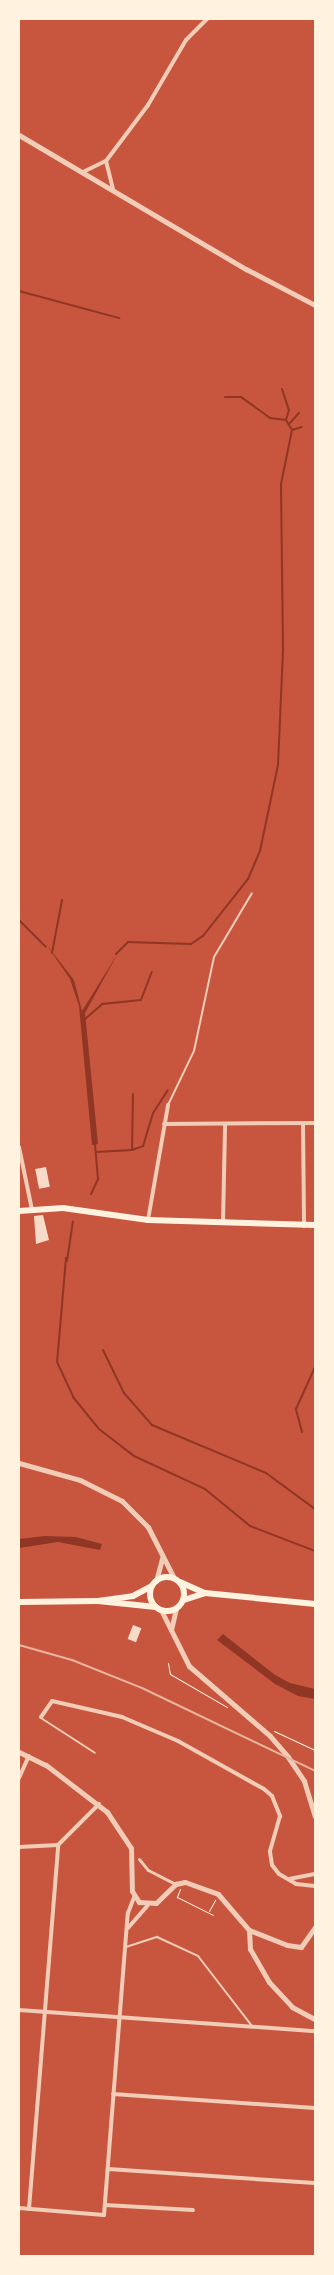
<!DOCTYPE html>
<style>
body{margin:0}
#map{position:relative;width:334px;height:2275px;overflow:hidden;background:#c8553d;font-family:"PT Sans Narrow",sans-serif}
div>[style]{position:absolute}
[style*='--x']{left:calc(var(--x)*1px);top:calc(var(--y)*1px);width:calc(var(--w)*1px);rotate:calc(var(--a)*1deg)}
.water>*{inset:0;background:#8f3625}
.stream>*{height:2px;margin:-1px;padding:0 1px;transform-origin:1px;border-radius:1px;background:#8f3625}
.building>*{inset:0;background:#f7dbc8;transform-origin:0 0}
.path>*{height:1px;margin:-0.5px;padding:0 0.5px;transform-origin:0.5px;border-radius:0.5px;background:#fff3e0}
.service>*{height:2px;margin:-1px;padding:0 1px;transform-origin:1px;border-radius:1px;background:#f1ccb7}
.pedestrian>*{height:3px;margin:-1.5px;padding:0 1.5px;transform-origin:1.5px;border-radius:1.5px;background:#f1ccb7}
.minor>*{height:4px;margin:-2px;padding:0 2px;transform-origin:2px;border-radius:2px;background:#f1ccb7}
.tertiary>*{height:5px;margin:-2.5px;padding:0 2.5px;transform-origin:2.5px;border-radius:2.5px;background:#f1ccb7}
.primary>*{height:6px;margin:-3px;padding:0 3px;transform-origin:3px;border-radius:3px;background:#fff3e0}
.primary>.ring{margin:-3px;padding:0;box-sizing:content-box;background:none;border:6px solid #fff3e0;border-radius:50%}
.rail>*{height:2px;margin:-1px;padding:0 1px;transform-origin:1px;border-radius:1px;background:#e9b49f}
span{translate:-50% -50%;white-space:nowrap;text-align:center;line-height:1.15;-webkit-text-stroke:4px #fff3e0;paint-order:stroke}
.frame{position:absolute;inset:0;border:20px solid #fff3e0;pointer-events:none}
</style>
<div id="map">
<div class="water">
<i style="clip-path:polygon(46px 944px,74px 980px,82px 1011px,118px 953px,85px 1013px,98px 1144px,92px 1145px,79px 1006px,70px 979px)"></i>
<i style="clip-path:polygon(45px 1536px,76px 1537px,102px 1544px,100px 1550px,58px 1542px,19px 1548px,19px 1539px)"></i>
<i style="clip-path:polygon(223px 1634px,275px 1675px,290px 1683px,315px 1689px,315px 1699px,298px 1696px,275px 1684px,217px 1640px)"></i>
</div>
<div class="stream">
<i style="--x:19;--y:291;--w:104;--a:15.1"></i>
<i style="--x:282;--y:389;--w:22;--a:72"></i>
<i style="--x:289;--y:410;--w:10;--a:107"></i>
<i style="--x:289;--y:424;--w:15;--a:-48"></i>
<i style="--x:292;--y:430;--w:10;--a:-17"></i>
<i style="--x:19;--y:920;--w:38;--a:45"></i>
<i style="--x:52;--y:953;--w:54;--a:-79.3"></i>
<i style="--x:116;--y:954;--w:17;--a:-45"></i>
<i style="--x:128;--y:942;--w:63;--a:1.8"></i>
<i style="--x:191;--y:944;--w:14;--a:-34"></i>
<i style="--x:203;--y:936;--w:73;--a:-51.7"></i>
<i style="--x:248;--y:879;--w:30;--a:-67"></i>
<i style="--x:260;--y:851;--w:88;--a:-78.2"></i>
<i style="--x:278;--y:765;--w:115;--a:-87.5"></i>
<i style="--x:283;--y:650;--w:166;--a:-90.7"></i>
<i style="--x:281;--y:484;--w:55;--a:-78.5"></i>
<i style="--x:292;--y:430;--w:12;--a:-121"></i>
<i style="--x:286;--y:420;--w:16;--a:-173"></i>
<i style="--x:270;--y:418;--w:36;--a:-144"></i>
<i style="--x:241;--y:397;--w:16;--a:180"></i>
<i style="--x:85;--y:1019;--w:23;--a:-41"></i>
<i style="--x:102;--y:1004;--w:39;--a:-6"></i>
<i style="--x:141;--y:1000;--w:30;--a:-69"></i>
<i style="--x:132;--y:1150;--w:56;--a:-89"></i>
<i style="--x:96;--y:1152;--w:36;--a:-3"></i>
<i style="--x:132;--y:1150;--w:12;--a:-20"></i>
<i style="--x:143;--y:1146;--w:34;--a:-73"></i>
<i style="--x:153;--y:1113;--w:27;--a:-57"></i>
<i style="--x:91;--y:1194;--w:17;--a:-65"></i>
<i style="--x:98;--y:1179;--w:37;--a:-95"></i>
<i style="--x:66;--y:1258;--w:104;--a:94.9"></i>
<i style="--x:57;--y:1362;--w:38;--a:65"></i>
<i style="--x:73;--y:1397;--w:41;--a:50.9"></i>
<i style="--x:99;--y:1429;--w:44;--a:37.6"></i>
<i style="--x:134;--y:1456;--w:78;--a:24.9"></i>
<i style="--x:205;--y:1489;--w:58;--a:39.4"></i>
<i style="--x:250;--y:1526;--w:70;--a:21"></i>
<i style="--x:67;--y:1261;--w:40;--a:-81.5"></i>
<i style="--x:103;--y:1350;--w:48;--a:64"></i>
<i style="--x:124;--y:1393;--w:43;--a:48.8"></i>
<i style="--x:152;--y:1425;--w:124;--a:22.8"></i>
<i style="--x:266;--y:1473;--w:61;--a:36.3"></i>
<i style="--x:302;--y:1432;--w:24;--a:-105"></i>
<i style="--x:296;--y:1409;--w:46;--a:-65.7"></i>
</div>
<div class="building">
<i style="left:46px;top:1167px;width:20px;height:11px;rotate:79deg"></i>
<i style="clip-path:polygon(43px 1215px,49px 1240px,36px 1244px,34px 1216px)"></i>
<i style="left:133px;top:1625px;width:9px;height:15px;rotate:21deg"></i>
</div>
<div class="path">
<i style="--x:168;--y:1663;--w:11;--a:80"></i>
<i style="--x:170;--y:1674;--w:66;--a:30.1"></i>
<i style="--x:274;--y:1731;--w:45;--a:24.9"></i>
<i style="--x:180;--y:1889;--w:9;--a:111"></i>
<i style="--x:177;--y:1897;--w:40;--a:26.6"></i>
<i style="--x:209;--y:1911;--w:13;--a:-61"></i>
</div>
<div class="service">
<i style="--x:168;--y:1105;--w:60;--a:-64.3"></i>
<i style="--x:194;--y:1051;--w:96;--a:-78"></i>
<i style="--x:214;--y:957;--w:74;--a:-59.3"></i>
<i style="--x:41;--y:1718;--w:64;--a:32.9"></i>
<i style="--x:126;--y:1947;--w:33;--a:-18"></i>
<i style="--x:157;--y:1937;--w:45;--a:24.9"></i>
<i style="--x:198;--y:1956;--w:88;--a:52.4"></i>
</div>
<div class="pedestrian">
<i style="--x:139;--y:1859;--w:14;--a:51"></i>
<i style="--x:148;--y:1870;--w:31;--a:27"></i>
</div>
<div class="minor">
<i style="--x:106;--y:161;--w:30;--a:76"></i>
<i style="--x:83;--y:172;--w:25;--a:-26"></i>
<i style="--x:106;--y:161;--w:70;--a:-53.1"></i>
<i style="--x:148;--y:105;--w:75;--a:-59.7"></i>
<i style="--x:186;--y:40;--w:30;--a:-45"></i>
<i style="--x:164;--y:1124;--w:151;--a:-0.4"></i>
<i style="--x:303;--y:1124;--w:102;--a:89.4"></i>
<i style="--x:19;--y:1147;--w:64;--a:78.3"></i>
<i style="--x:148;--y:1220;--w:117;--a:-80.1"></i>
<i style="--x:223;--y:1223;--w:98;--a:-88.8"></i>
<i style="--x:41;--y:1717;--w:19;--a:-55"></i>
<i style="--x:52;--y:1701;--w:72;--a:12.9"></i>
<i style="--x:122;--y:1717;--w:61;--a:23.2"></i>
<i style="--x:178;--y:1741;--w:98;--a:29.2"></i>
<i style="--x:264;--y:1789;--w:11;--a:41"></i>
<i style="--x:272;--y:1796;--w:22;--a:68"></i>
<i style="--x:280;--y:1816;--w:37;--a:106"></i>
<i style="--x:270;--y:1852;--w:13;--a:81"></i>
<i style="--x:272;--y:1865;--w:11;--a:52"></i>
<i style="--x:279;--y:1874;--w:20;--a:30"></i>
<i style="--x:296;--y:1884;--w:19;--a:6"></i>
<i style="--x:19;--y:1778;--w:24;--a:-66"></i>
<i style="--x:19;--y:1847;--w:39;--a:-3"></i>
<i style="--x:289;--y:1879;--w:26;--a:-11"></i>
<i style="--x:128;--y:1928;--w:30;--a:-49"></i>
<i style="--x:19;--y:2010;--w:297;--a:4.1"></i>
<i style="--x:113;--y:2094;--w:202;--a:4"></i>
<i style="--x:108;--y:2169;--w:207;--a:3.9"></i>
<i style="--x:105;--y:2205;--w:88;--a:3.3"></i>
<i style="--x:19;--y:2208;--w:85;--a:4.7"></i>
<i style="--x:104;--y:2215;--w:303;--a:-85.5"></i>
<i style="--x:128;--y:1913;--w:17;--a:-69"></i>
<i style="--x:29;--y:2209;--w:365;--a:-85.4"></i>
<i style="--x:58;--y:1845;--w:58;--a:-45"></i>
</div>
<div class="tertiary">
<i style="--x:19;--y:135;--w:264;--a:30.6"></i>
<i style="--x:246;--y:269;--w:78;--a:27.6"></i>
<i style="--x:19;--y:1463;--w:63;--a:15.6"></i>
<i style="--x:80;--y:1480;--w:47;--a:26.6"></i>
<i style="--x:122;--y:1501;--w:37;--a:45"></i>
<i style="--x:148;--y:1527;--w:57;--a:63"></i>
<i style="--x:156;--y:1581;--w:24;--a:-75"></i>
<i style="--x:161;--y:1610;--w:63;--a:63.4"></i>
<i style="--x:189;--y:1666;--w:107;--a:40.8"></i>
<i style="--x:270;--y:1736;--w:28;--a:49"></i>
<i style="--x:288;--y:1757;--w:29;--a:56"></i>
<i style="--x:304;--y:1781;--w:37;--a:73"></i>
<i style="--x:171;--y:1630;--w:22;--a:-77"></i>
<i style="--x:19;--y:1752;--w:30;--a:26"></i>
<i style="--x:46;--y:1765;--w:77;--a:37.6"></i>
<i style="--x:107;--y:1812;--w:43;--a:56.3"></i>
<i style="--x:131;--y:1848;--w:43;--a:88.7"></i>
<i style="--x:132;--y:1891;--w:13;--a:58"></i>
<i style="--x:139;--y:1902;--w:17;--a:3"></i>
<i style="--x:156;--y:1903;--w:28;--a:-44"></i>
<i style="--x:176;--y:1884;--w:9;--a:-13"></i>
<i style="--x:185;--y:1882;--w:35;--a:20"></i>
<i style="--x:218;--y:1894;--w:48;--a:49.3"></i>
<i style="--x:249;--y:1930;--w:41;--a:21.5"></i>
<i style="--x:287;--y:1945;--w:14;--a:8"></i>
<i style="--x:301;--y:1947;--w:24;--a:-55"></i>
<i style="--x:249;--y:1930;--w:19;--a:87"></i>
<i style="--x:250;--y:1949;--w:38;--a:60"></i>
<i style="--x:269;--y:1982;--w:34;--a:47"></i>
<i style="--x:292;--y:2007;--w:26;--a:28"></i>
</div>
<div class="primary">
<i style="--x:19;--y:1211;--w:44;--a:-3.9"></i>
<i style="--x:63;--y:1208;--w:86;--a:8"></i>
<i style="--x:148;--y:1220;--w:167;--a:1.7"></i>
<i class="ring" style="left:150px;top:1577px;width:28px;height:28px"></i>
<i style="--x:180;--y:1582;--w:27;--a:24"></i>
<i style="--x:205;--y:1593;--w:111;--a:5.7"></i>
<i style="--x:184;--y:1600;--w:22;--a:-18"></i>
<i style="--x:98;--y:1601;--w:35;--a:-8"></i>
<i style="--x:133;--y:1596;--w:21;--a:-28"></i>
<i style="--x:19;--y:1602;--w:79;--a:-0.7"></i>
<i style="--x:98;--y:1601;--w:58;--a:5.9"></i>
</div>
<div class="rail">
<i style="--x:19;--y:1645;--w:55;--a:15.8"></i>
<i style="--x:72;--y:1660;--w:75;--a:21.8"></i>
<i style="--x:142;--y:1688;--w:192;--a:25.6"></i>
</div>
<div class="frame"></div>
</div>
